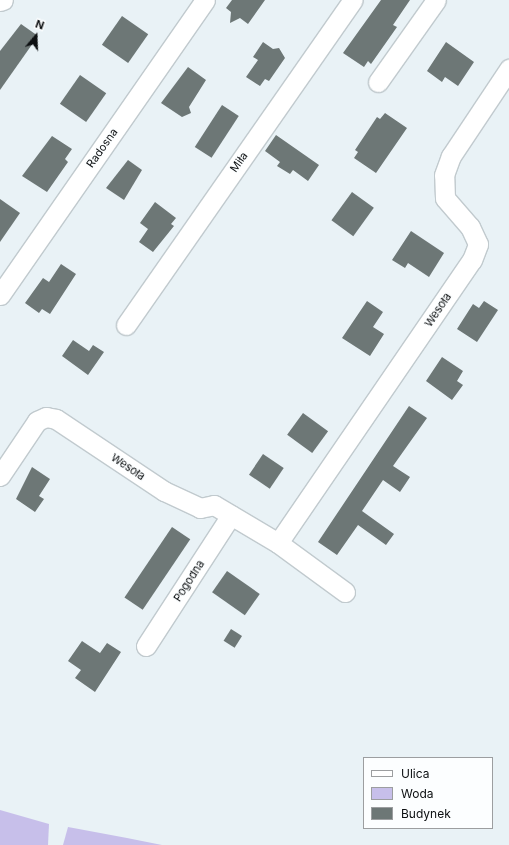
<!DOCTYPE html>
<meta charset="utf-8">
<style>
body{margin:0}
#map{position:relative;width:509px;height:845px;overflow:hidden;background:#e9f2f6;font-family:Inter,sans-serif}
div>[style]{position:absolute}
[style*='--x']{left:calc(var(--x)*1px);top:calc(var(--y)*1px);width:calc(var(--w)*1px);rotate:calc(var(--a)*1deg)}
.water>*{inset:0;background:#c7bfea}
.building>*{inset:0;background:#6d7776;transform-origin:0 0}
.roads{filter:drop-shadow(1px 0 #c1cace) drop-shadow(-1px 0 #c1cace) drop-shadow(0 1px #c1cace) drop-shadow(0 -1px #c1cace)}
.street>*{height:19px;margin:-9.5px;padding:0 9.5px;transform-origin:9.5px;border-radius:9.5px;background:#fff}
span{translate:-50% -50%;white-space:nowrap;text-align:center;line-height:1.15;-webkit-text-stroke:3px #fcfeff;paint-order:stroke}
.street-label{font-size:11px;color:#0c0f11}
.legend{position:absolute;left:363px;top:757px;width:130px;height:72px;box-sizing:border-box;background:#fcfeff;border:1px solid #9c9ea0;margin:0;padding:5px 7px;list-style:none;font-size:12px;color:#0c0f11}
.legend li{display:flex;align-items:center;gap:8px;height:20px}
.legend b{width:20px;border:1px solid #9c9ea0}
.north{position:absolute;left:16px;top:16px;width:40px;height:40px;-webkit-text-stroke:3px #fcfeff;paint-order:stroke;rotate:19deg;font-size:11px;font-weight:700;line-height:16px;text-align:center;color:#0c0f11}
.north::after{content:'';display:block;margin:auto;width:14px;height:18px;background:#0c0f11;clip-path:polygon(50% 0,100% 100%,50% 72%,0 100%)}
</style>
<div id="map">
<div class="water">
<i style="clip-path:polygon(0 810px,49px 824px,48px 845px,0 845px)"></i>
<i style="clip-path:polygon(68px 827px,127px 838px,162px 845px,63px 845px)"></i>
</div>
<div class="building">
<i style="clip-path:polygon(232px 0,265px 0,248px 24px,240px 18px,230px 23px,231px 12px,226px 8px)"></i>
<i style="clip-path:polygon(381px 0,410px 0,393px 25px,397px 27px,371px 64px,368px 61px,364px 67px,343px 53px)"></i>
<i style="left:122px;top:16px;width:32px;height:35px;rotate:35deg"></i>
<i style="clip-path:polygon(21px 24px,38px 36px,0 90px,0 51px)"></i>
<i style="clip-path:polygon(263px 42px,273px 49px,279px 48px,285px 58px,269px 81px,265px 79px,260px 86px,246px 77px,258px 60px,253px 57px)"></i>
<i style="clip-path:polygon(446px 42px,474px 62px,458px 86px,445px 77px,442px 82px,427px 71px)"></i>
<i style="clip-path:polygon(188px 67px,206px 80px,189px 107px,191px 113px,182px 117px,161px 103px)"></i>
<i style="left:80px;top:75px;width:32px;height:35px;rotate:35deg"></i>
<i style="left:222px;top:105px;width:20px;height:50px;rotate:33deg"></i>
<i style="clip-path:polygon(385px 113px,407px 128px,376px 173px,354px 158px,358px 152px,355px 150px,377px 117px,380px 119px)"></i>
<i style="clip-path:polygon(276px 135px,319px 165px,308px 181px,293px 170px,290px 174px,277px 166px,280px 162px,265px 151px)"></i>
<i style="clip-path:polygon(52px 136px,72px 149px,65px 159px,68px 162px,47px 192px,22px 176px)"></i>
<i style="clip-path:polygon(128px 160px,142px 170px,124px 200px,106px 188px)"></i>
<i style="left:352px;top:192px;width:27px;height:35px;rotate:36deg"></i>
<i style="clip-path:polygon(0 199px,20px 213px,0 242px)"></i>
<i style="clip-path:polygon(155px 202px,176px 218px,171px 224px,174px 226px,153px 252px,139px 242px,148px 229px,140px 223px)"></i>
<i style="clip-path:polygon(411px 231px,444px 253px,429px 277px,408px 263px,405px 268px,392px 260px)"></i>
<i style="clip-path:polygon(61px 264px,76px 274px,50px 314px,42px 309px,39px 313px,25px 303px,43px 278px,49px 282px)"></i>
<i style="clip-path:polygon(367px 301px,383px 312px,373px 327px,384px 334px,370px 356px,342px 338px)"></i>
<i style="clip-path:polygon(484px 301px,498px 310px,477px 342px,457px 329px,473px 304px,479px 308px)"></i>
<i style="clip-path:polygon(73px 340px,89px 351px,93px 345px,104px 352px,88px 375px,62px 356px)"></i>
<i style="clip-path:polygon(442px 357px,463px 371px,457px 381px,463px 385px,452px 400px,426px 381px)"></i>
<i style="clip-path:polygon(409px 406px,427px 418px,393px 466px,410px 477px,400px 492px,383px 480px,362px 511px,394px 534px,386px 545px,358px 525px,337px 555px,318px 542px)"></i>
<i style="left:303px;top:413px;width:31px;height:27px;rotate:36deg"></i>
<i style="left:263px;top:454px;width:25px;height:25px;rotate:34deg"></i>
<i style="clip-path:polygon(32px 467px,50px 479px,39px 496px,44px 499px,35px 512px,16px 499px)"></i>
<i style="left:172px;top:527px;width:22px;height:85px;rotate:34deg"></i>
<i style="left:227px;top:571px;width:40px;height:26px;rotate:35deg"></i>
<i style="left:231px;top:629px;width:13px;height:14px;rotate:32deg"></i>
<i style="clip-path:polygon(82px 641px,100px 653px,107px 643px,121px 652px,95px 692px,75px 678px,81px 670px,68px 661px)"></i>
</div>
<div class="roads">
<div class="street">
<i style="--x:0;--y:1;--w:3;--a:-18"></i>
<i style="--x:378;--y:82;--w:100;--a:-54.7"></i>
<i style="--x:0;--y:295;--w:359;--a:-55.2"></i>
<i style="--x:126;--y:325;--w:396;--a:-55.1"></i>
<i style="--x:0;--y:476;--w:66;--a:-56.1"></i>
<i style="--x:37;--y:421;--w:10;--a:-24"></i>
<i style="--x:46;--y:417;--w:10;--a:11"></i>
<i style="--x:56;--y:419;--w:130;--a:33.7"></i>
<i style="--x:164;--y:491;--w:40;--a:25"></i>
<i style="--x:200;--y:508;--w:14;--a:-12"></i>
<i style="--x:214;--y:505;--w:74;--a:30.7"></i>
<i style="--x:345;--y:592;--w:83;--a:-143.8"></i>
<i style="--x:278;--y:543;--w:343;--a:-55.6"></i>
<i style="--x:472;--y:260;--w:17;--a:-69"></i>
<i style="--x:478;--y:244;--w:19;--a:-115"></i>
<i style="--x:470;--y:227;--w:38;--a:-131"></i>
<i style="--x:445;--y:198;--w:23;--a:-92"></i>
<i style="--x:444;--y:175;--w:20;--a:-70"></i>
<i style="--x:451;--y:156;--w:105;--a:-56.3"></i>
<i style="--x:146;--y:646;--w:156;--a:-57"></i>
</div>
</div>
<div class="street-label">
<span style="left:102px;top:148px;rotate:-55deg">Radosna</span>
<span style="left:239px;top:162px;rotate:-55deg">Miła</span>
<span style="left:438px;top:310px;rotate:-56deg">Wesoła</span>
<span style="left:128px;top:467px;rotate:34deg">Wesoła</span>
<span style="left:189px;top:581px;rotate:-57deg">Pogodna</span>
</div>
<ul class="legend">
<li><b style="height:5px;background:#fff"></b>Ulica</li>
<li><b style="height:11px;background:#c7bfea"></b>Woda</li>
<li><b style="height:11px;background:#6d7776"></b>Budynek</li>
</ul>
<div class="north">N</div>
</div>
